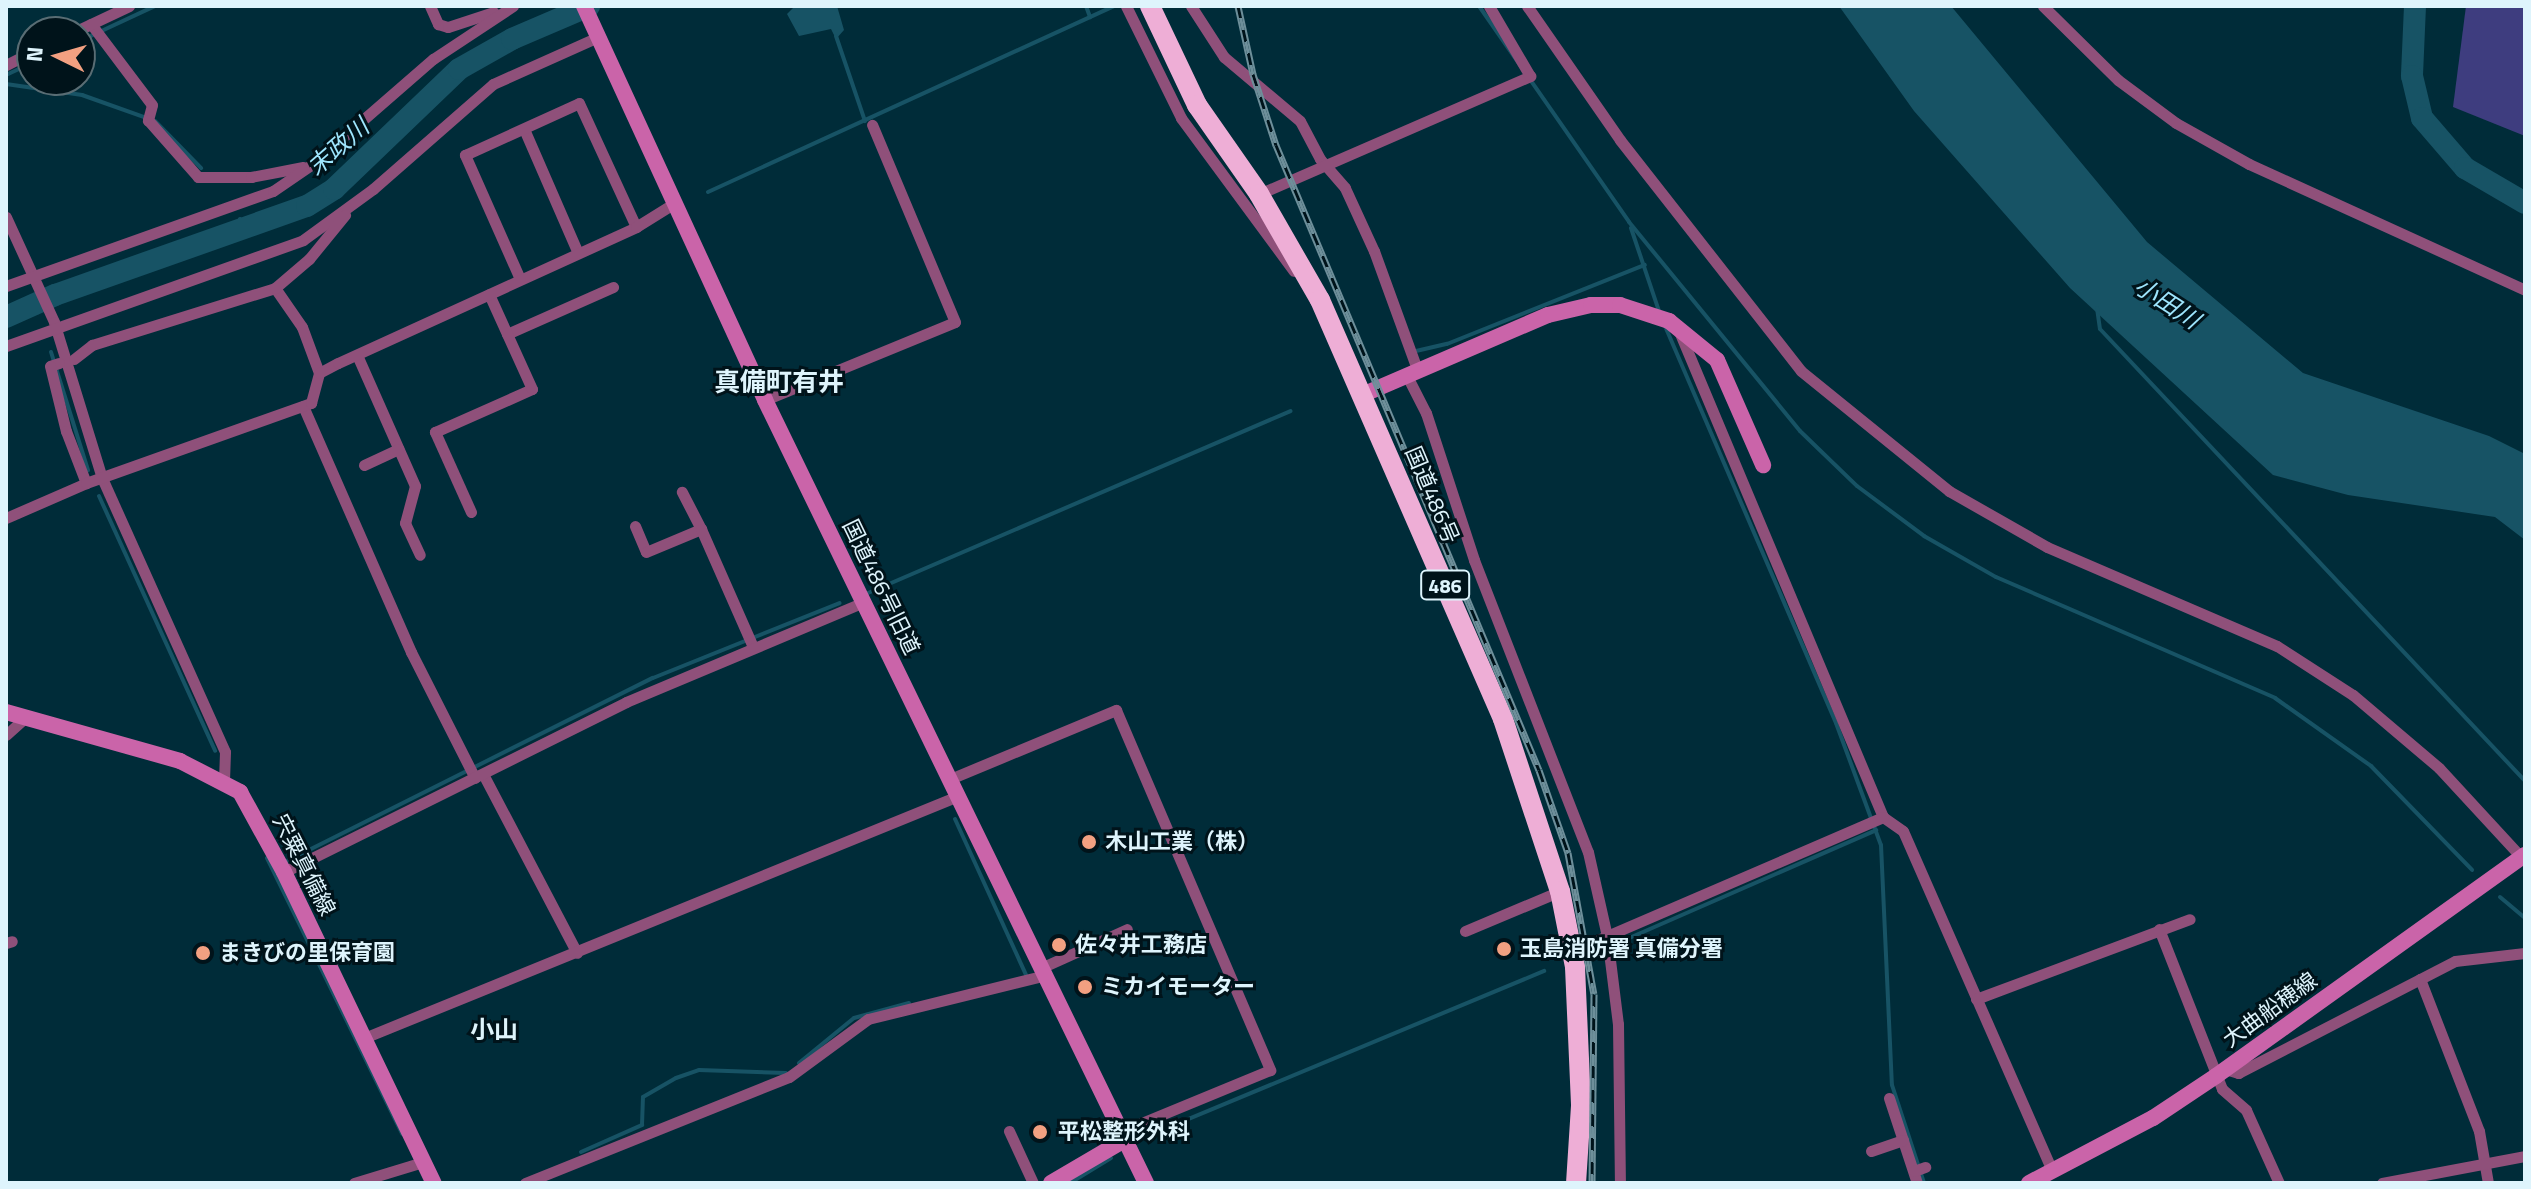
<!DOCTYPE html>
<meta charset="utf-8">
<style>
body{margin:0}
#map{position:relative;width:2531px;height:1189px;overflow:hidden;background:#002c39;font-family:"Titillium Web","Noto Sans JP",sans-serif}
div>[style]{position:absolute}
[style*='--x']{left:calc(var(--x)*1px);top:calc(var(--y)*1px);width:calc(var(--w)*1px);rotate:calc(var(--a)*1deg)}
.green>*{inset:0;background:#3e3d7f}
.water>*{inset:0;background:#175365}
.stream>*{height:4px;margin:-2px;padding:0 2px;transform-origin:2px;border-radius:2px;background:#175365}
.river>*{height:22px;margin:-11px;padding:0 11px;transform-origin:11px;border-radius:11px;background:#175365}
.street>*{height:11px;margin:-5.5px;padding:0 5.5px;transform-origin:5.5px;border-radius:5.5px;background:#8f507a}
.secondary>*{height:16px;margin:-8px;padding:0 8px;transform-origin:8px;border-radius:8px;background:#ca64a9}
.highway>*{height:20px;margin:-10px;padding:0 10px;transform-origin:10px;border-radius:10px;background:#eeaed6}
.rail>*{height:7px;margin-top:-3.5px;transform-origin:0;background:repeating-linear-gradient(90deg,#00131a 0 12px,#6e8f9a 0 24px);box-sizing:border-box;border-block:2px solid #6e8f9a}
.dots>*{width:22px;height:22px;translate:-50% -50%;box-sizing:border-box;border:4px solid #00131a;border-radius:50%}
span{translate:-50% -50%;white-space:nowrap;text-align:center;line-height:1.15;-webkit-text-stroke:6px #00131a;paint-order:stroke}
.shield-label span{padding:2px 6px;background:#00131a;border:2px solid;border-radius:6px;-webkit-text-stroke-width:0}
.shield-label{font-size:20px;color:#def4fc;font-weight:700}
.street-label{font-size:22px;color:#def4fc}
.poi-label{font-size:22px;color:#def4fc;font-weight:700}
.left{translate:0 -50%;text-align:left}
.water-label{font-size:24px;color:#9ee5fd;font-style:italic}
.neighbourhood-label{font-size:24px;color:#def4fc;font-weight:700}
.quarter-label{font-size:26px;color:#def4fc;font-weight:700}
.frame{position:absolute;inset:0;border:8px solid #def4fc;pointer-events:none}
.north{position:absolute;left:16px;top:16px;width:80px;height:80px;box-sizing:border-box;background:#00131a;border:2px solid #596d74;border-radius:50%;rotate:275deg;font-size:22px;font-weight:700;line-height:32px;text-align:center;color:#def4fc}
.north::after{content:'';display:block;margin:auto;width:28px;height:36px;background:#f2a081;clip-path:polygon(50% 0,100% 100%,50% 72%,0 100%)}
</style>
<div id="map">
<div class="green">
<i style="clip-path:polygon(2466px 6px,2525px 6px,2525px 136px,2453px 107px)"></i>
</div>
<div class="water">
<i style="clip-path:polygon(795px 6px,837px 6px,844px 30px,836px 39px,831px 29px,799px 36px,787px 14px)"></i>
<i style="clip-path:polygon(1839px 6px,1951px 6px,2147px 242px,2303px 373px,2489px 436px,2525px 454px,2525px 540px,2495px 517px,2348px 495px,2273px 475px,2070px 288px,1914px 111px)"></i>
</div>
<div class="stream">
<i style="--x:1086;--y:6;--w:12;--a:70"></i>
<i style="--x:1479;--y:6;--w:263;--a:55.2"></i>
<i style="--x:1629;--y:222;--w:270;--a:50.7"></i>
<i style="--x:1800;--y:431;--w:79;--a:44"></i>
<i style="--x:1857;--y:486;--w:84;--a:36.7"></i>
<i style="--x:1924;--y:536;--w:83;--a:29.7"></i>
<i style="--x:1996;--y:577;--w:304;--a:23.4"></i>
<i style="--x:2275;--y:698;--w:118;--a:35.3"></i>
<i style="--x:2371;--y:766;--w:145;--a:45.8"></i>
<i style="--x:836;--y:36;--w:90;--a:71.2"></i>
<i style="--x:80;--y:41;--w:83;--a:-25"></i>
<i style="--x:6;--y:75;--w:29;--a:-25"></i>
<i style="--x:6;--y:84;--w:77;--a:8.2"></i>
<i style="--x:82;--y:95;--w:69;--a:19.5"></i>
<i style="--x:155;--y:121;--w:66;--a:45.6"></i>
<i style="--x:708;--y:192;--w:447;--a:-24.6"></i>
<i style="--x:240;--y:219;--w:12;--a:55"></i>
<i style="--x:1631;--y:228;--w:88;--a:71.4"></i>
<i style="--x:34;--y:303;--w:10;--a:66"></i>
<i style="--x:2097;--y:308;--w:21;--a:82"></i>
<i style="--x:2100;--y:329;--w:620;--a:46.76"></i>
<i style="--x:1665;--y:326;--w:432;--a:66.7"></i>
<i style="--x:1836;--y:723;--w:130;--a:69.8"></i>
<i style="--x:1881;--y:845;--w:240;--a:87.4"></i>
<i style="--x:1892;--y:1085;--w:103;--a:71.9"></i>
<i style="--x:1416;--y:351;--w:32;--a:-13"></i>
<i style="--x:1447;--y:344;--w:213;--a:-21.8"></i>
<i style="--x:51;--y:352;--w:124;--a:72.6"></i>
<i style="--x:99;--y:496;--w:280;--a:65.5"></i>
<i style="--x:868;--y:593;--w:460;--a:-23.3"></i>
<i style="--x:955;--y:819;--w:171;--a:65.5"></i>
<i style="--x:267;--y:858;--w:307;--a:63.9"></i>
<i style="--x:287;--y:861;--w:409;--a:-26.6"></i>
<i style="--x:653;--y:678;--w:201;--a:-21.9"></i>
<i style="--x:2500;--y:897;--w:33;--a:40"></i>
<i style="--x:1627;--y:939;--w:272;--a:-23.6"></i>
<i style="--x:799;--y:1063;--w:71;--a:-39.3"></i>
<i style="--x:854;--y:1018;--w:57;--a:-15.3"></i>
<i style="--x:1138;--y:1140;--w:440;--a:-22.6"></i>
<i style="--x:581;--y:1152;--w:67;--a:-23.9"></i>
<i style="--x:642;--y:1125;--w:28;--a:-88"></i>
<i style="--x:643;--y:1097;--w:38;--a:-30"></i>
<i style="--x:676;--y:1078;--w:24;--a:-19"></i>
<i style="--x:699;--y:1070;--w:87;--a:2"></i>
<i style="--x:1070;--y:1183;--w:48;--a:-31.4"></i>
</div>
<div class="river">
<i style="--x:2415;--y:6;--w:70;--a:92.5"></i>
<i style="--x:2412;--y:76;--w:43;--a:76.6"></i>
<i style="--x:2422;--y:118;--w:66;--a:49.3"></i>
<i style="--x:2465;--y:168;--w:69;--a:30.3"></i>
<i style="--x:6;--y:317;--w:54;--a:-24.2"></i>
<i style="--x:55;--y:295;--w:267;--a:-19.5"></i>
<i style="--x:307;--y:206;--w:32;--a:-32"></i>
<i style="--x:334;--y:189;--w:173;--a:-43.8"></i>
<i style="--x:459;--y:69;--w:61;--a:-29.5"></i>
<i style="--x:512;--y:39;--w:84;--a:-23.2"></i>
</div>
<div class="street">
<i style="--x:430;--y:6;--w:20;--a:66"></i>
<i style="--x:438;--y:24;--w:10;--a:17"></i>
<i style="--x:448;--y:27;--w:48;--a:-18.1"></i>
<i style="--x:1126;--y:6;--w:125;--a:63.8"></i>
<i style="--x:1181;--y:118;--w:190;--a:53.6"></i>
<i style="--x:1191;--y:6;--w:61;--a:57.1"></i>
<i style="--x:1224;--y:57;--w:99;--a:40.1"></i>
<i style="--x:1300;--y:121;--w:43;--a:62.2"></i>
<i style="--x:1320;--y:159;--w:38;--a:49"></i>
<i style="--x:1345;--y:188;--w:69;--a:65.3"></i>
<i style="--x:1374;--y:251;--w:126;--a:70"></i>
<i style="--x:1527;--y:6;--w:163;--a:55.2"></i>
<i style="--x:1620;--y:140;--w:293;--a:51.9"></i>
<i style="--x:1801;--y:371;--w:191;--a:39"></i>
<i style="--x:1949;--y:491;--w:113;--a:29.7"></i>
<i style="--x:2047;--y:547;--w:250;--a:23.3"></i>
<i style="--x:2277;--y:646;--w:90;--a:32.8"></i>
<i style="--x:2353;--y:695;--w:113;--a:40.3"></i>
<i style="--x:2439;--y:768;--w:125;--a:47.3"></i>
<i style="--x:2043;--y:6;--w:105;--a:44.6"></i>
<i style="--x:2118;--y:80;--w:72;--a:36.6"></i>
<i style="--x:2176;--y:123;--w:84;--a:29.3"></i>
<i style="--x:2249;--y:164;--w:303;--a:24.5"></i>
<i style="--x:91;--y:24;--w:101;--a:53"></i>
<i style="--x:152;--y:105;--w:16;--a:105"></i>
<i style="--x:148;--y:120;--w:76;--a:48.7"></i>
<i style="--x:198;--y:177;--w:53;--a:0"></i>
<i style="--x:251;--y:177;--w:53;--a:-10.9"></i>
<i style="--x:74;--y:32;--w:61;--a:-25.3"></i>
<i style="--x:6;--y:65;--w:29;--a:-27"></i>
<i style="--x:524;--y:129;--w:135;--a:66.5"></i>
<i style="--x:1259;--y:194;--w:296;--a:-23.5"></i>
<i style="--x:1530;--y:76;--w:81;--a:-120.4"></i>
<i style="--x:6;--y:217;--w:115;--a:65.4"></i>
<i style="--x:54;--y:322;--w:163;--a:72.9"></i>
<i style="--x:102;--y:478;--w:300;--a:65.8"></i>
<i style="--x:225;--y:752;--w:29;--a:92"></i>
<i style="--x:520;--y:279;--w:136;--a:-113.9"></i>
<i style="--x:465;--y:155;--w:125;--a:-24.5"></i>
<i style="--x:579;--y:103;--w:136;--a:65.3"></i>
<i style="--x:6;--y:286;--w:283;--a:-19.6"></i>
<i style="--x:273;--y:191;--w:46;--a:-34.4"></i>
<i style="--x:311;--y:165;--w:162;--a:-41"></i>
<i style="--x:433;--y:59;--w:96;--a:-33.5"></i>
<i style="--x:275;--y:288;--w:47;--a:55.3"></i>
<i style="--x:302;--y:327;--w:49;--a:69.7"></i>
<i style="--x:1679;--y:331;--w:527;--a:67.23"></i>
<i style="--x:1883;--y:817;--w:24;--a:35"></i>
<i style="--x:1903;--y:831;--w:371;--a:66.3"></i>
<i style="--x:507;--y:334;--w:116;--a:-23.9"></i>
<i style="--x:6;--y:346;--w:315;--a:-19.6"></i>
<i style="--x:303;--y:240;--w:87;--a:-36.1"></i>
<i style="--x:373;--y:189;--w:159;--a:-41.2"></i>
<i style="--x:493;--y:84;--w:115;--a:-24.1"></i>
<i style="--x:357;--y:355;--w:143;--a:66.1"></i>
<i style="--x:415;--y:486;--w:38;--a:105"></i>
<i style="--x:405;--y:523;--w:35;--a:65"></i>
<i style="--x:74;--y:359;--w:23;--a:-38"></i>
<i style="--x:92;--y:345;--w:192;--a:-17.3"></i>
<i style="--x:275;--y:288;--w:45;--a:-40.5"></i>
<i style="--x:309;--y:259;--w:57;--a:-50.7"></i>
<i style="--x:59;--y:363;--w:9;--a:162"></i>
<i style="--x:50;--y:366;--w:67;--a:76.2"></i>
<i style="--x:66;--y:431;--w:56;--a:69"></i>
<i style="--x:1406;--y:374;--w:44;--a:62.9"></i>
<i style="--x:1426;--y:413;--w:155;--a:71.9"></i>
<i style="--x:1474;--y:560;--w:313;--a:68.7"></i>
<i style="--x:1588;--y:852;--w:86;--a:77.3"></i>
<i style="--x:1607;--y:936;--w:89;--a:82.9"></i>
<i style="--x:1618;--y:1024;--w:159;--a:89.3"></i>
<i style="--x:765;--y:400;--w:205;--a:-22.3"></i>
<i style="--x:955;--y:322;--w:214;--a:-112.8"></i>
<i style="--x:303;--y:406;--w:269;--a:66.3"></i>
<i style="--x:411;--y:652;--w:141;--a:63.1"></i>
<i style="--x:364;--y:465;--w:38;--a:-25"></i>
<i style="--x:471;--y:512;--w:88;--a:-114.2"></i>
<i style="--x:435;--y:432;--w:106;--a:-23.9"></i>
<i style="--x:532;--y:389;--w:104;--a:-114.4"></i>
<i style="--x:6;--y:518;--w:87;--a:-23.6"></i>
<i style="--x:86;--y:483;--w:239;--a:-19.6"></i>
<i style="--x:311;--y:403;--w:31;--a:-75"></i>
<i style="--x:319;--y:373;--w:21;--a:-28"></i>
<i style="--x:338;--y:363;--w:328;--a:-24.5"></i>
<i style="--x:636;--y:227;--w:44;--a:-31.9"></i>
<i style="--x:635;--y:526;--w:28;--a:67"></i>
<i style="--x:646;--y:552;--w:60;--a:-22.7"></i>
<i style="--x:701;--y:529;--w:42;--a:-117.2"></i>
<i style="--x:701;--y:529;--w:129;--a:66.2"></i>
<i style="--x:6;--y:735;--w:24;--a:-42"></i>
<i style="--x:483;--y:774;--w:202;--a:62.3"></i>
<i style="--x:950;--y:779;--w:180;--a:-22.6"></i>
<i style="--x:1116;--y:710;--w:392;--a:66.8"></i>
<i style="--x:1270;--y:1070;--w:160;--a:157.6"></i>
<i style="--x:284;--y:872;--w:382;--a:-26.4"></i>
<i style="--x:626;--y:702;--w:258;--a:-22.8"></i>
<i style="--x:2159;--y:929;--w:172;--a:68.5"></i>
<i style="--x:2222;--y:1089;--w:32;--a:41"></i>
<i style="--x:2246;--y:1110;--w:80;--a:65.7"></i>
<i style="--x:1465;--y:931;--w:103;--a:-22.8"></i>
<i style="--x:6;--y:943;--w:6;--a:-18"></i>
<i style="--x:1572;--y:951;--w:339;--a:-23.3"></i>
<i style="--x:1043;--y:967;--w:92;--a:-24.3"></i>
<i style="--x:2420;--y:979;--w:163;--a:68.8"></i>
<i style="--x:2479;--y:1131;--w:53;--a:80.2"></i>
<i style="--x:1976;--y:999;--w:228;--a:-20.5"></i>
<i style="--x:364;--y:1038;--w:641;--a:-22.17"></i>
<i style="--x:2225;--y:1069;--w:14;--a:17"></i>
<i style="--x:2238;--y:1073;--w:244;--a:-27.3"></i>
<i style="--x:2455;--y:961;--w:70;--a:-6.5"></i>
<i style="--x:1889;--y:1098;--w:89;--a:71.8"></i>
<i style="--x:1009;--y:1131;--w:57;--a:65.2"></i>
<i style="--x:1871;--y:1151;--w:34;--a:-19"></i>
<i style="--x:1914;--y:1171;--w:12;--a:-20"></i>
<i style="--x:354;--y:1183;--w:72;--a:-16.9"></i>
<i style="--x:525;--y:1183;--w:284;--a:-21.9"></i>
<i style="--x:789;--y:1077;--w:98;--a:-36.3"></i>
<i style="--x:868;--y:1019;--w:183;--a:-13.9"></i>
<i style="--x:2382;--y:1183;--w:146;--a:-10.7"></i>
</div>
<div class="secondary">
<i style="--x:584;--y:6;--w:434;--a:65.3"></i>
<i style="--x:765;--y:400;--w:871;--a:64.05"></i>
<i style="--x:1362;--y:395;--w:202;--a:-23.3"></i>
<i style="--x:1548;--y:315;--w:44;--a:-13.1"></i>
<i style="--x:1591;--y:305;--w:29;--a:0"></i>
<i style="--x:1620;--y:305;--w:52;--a:18.1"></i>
<i style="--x:1669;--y:321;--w:62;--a:39.1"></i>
<i style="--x:1717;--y:360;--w:115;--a:66.3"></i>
<i style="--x:6;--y:712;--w:181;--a:15.7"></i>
<i style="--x:180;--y:761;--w:68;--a:27.3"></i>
<i style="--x:240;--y:792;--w:91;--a:61.2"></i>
<i style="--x:284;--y:872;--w:345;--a:64.3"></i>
<i style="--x:1051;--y:1183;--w:87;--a:-30.4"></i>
<i style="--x:2029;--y:1183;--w:140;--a:-27.7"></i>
<i style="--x:2153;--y:1118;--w:76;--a:-33.7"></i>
<i style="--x:2216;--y:1076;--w:380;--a:-35.6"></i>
</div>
<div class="highway">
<i style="--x:1150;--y:6;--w:110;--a:64.6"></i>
<i style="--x:1197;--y:105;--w:108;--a:55.1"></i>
<i style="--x:1259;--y:194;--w:122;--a:60.1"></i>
<i style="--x:1320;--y:300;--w:457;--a:66.4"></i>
<i style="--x:1503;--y:719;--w:181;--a:71.7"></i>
<i style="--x:1560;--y:891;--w:77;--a:78.8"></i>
<i style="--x:1575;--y:967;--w:139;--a:87.5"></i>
<i style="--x:1581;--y:1106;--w:77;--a:93.7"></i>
</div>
<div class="rail">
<i style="--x:1238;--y:6;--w:70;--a:77.6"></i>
<i style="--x:1253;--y:74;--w:75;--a:72.1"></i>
<i style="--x:1276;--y:145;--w:678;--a:67.18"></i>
<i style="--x:1539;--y:770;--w:88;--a:70.7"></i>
<i style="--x:1568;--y:853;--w:143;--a:79.6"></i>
<i style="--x:1594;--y:994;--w:189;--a:90.6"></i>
</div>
<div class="dots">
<i style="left:1089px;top:842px;background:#f2a081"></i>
<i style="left:1059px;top:945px;background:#f2a081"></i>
<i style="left:1504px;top:949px;background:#f2a081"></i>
<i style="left:203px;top:953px;background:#f2a081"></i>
<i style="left:1085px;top:987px;background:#f2a081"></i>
<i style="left:1040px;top:1132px;background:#f2a081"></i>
</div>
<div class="shield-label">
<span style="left:1445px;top:585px">486</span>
</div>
<div class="street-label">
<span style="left:1432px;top:495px;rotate:67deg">国道486号</span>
<span style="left:881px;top:587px;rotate:64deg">国道486号旧道</span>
<span style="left:304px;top:865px;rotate:63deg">宍粟真備線</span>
<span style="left:2270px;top:1010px;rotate:-36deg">大曲船穂線</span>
</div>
<div class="poi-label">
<span class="left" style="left:1105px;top:842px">木山工業（株）</span>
<span class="left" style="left:1075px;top:945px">佐々井工務店</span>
<span class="left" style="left:1520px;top:949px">玉島消防署 真備分署</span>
<span class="left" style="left:219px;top:953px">まきびの里保育園</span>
<span class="left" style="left:1101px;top:987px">ミカイモーター</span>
<span class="left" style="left:1058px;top:1132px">平松整形外科</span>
</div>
<div class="water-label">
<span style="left:338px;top:147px;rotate:-41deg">末政川</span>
<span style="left:2167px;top:303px;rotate:33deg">小田川</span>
</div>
<div class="neighbourhood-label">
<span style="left:494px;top:1030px">小山</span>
</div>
<div class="quarter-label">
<span style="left:779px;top:382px">真備町有井</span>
</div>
<div class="frame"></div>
<div class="north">N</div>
</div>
